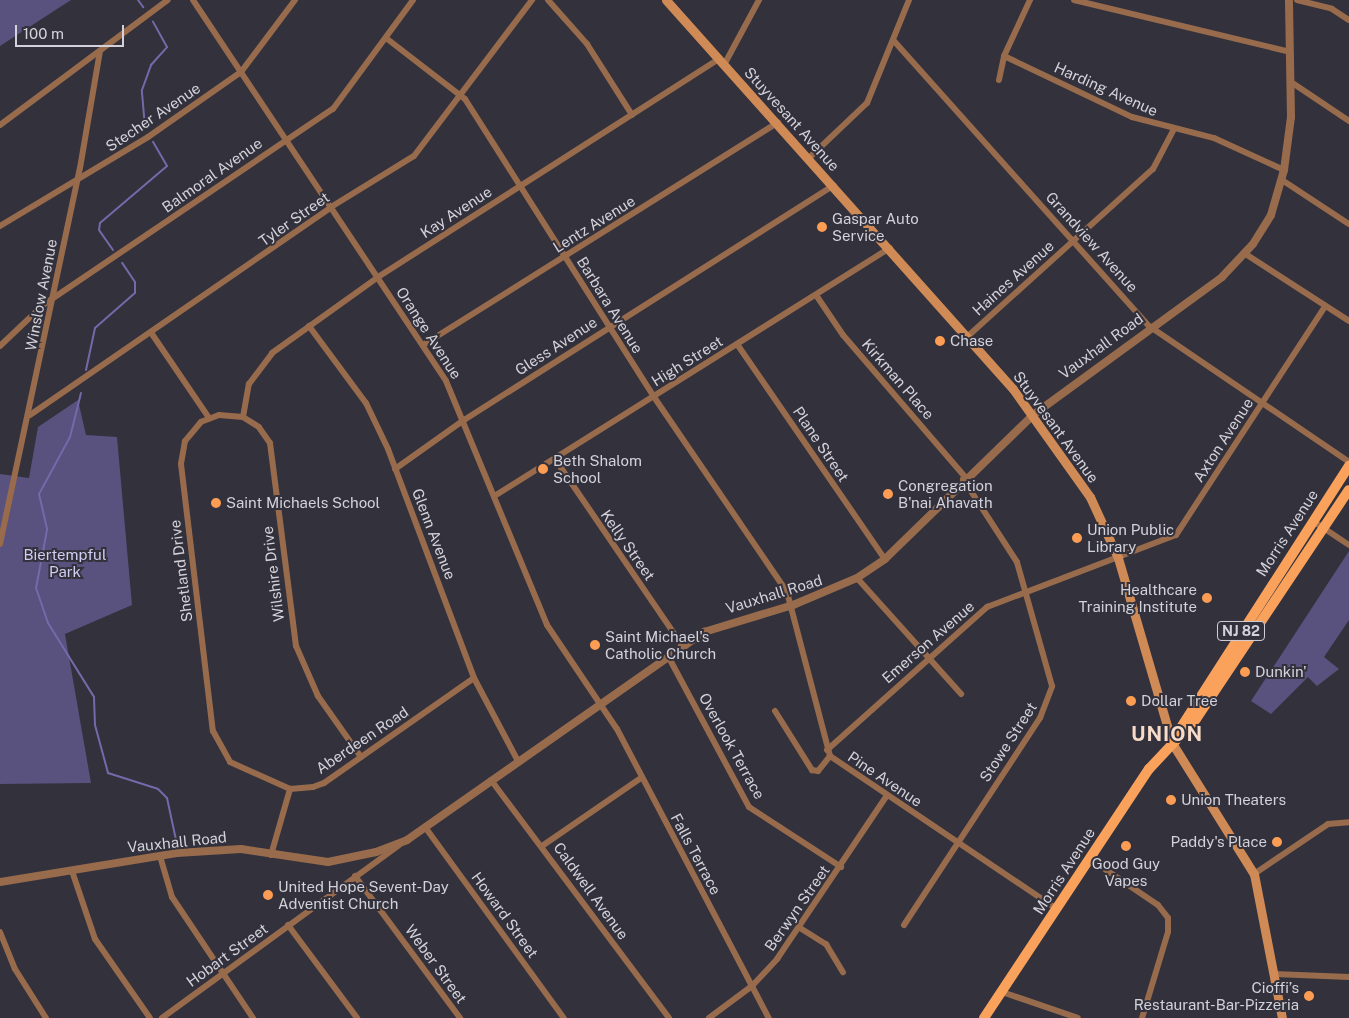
<!DOCTYPE html>
<meta charset="utf-8">
<style>
body{margin:0}
#map{position:relative;width:1349px;height:1018px;overflow:hidden;background:#32313c;font-family:"Public Sans",sans-serif}
div>[style]{position:absolute}
[style*='--x']{left:calc(var(--x)*1px);top:calc(var(--y)*1px);width:calc(var(--w)*1px);rotate:calc(var(--a)*1deg)}
.green>*{inset:0;background:#59517e}
.stream>*{height:2px;margin:-1px;padding:0 1px;transform-origin:1px;border-radius:1px;background:#7669aa}
.minor>*{height:6px;margin:-3px;padding:0 3px;transform-origin:3px;border-radius:3px;background:#976b4c}
.tertiary>*{height:8px;margin:-4px;padding:0 4px;transform-origin:4px;border-radius:4px;background:#976b4c}
.secondary>*{height:9px;margin:-4.5px;padding:0 4.5px;transform-origin:4.5px;border-radius:4.5px;background:#cf8a56}
.primary>*{height:10px;margin:-5px;padding:0 5px;transform-origin:5px;border-radius:5px;background:#faa15c}
.dots>*{width:14px;height:14px;translate:-50% -50%;box-sizing:border-box;border:2px solid #32313c;border-radius:50%}
span{translate:-50% -50%;white-space:nowrap;text-align:center;line-height:1.15;-webkit-text-stroke:4px #32313c;paint-order:stroke}
.shield-label span{padding:1px 4px;background:#32313c;border:1px solid;border-radius:4px;-webkit-text-stroke-width:0}
.shield-label{font-size:14px;color:#d3d2da;font-weight:700}
.street-label{font-size:15px;color:#d3d2da}
.poi-label{font-size:15px;color:#d3d2da}
.left{translate:0 -50%;text-align:left}
.right{translate:-100% -50%;text-align:right}
.park-label{font-size:15px;color:#d1ccf1}
.district-label{font-size:20px;color:#f6dbc8;font-weight:700;letter-spacing:1px}
.scale{position:absolute;left:15px;top:25px;width:109px;height:22px;box-sizing:border-box;border:2px solid #d3d2da;border-top:0;padding-left:6px;font-size:15px;line-height:18px;white-space:nowrap;color:#d3d2da;-webkit-text-stroke:4px #32313c;paint-order:stroke}
</style>
<div id="map">
<div class="green">
<i style="clip-path:polygon(0 0,71px 0,0 46px)"></i>
<i style="clip-path:polygon(78px 400px,86px 435px,117px 437px,132px 605px,65px 634px,91px 783px,0 784px,0 474px,29px 478px,38px 427px)"></i>
<i style="clip-path:polygon(1349px 551px,1349px 620px,1324px 657px,1339px 669px,1317px 686px,1308px 677px,1271px 714px,1251px 701px)"></i>
</div>
<div class="stream">
<i style="--x:138;--y:0;--w:9;--a:54"></i>
<i style="--x:145;--y:127;--w:37;--a:-95"></i>
<i style="--x:142;--y:90;--w:27;--a:-70"></i>
<i style="--x:151;--y:65;--w:24;--a:-48"></i>
<i style="--x:167;--y:47;--w:29;--a:-119"></i>
<i style="--x:113;--y:250;--w:24;--a:-125"></i>
<i style="--x:99;--y:230;--w:7;--a:-82"></i>
<i style="--x:100;--y:223;--w:88;--a:-40.4"></i>
<i style="--x:167;--y:166;--w:28;--a:-120"></i>
<i style="--x:86;--y:370;--w:43;--a:-77.9"></i>
<i style="--x:95;--y:328;--w:53;--a:-41.2"></i>
<i style="--x:135;--y:293;--w:11;--a:-90"></i>
<i style="--x:135;--y:282;--w:23;--a:-124"></i>
<i style="--x:81;--y:393;--w:45;--a:104"></i>
<i style="--x:70;--y:437;--w:65;--a:118.5"></i>
<i style="--x:39;--y:494;--w:37;--a:77"></i>
<i style="--x:47;--y:530;--w:59;--a:100.7"></i>
<i style="--x:36;--y:588;--w:37;--a:71"></i>
<i style="--x:48;--y:623;--w:87;--a:58.1"></i>
<i style="--x:94;--y:697;--w:28;--a:88"></i>
<i style="--x:95;--y:725;--w:50;--a:74.8"></i>
<i style="--x:108;--y:773;--w:52;--a:17.7"></i>
<i style="--x:158;--y:789;--w:13;--a:45"></i>
<i style="--x:167;--y:798;--w:43;--a:77.9"></i>
</div>
<div class="minor">
<i style="--x:193;--y:0;--w:457;--a:56.4"></i>
<i style="--x:446;--y:381;--w:264;--a:67.5"></i>
<i style="--x:547;--y:625;--w:125;--a:56.1"></i>
<i style="--x:617;--y:729;--w:327;--a:62.3"></i>
<i style="--x:548;--y:0;--w:59;--a:48.4"></i>
<i style="--x:587;--y:44;--w:84;--a:57.6"></i>
<i style="--x:1074;--y:0;--w:222;--a:13.5"></i>
<i style="--x:1297;--y:0;--w:36;--a:14"></i>
<i style="--x:1332;--y:9;--w:20;--a:33"></i>
<i style="--x:386;--y:38;--w:100;--a:37.7"></i>
<i style="--x:465;--y:99;--w:353;--a:57.6"></i>
<i style="--x:654;--y:397;--w:236;--a:55.7"></i>
<i style="--x:787;--y:592;--w:170;--a:75.3"></i>
<i style="--x:830;--y:756;--w:274;--a:34"></i>
<i style="--x:894;--y:41;--w:382;--a:48.2"></i>
<i style="--x:1149;--y:326;--w:242;--a:34.2"></i>
<i style="--x:1004;--y:56;--w:142;--a:25.5"></i>
<i style="--x:1132;--y:117;--w:85;--a:14.4"></i>
<i style="--x:1214;--y:138;--w:77;--a:24.6"></i>
<i style="--x:724;--y:65;--w:74;--a:-61.7"></i>
<i style="--x:999;--y:80;--w:25;--a:-78"></i>
<i style="--x:1004;--y:56;--w:62;--a:-65.1"></i>
<i style="--x:1291;--y:82;--w:70;--a:33.9"></i>
<i style="--x:0;--y:125;--w:209;--a:-36.7"></i>
<i style="--x:809;--y:158;--w:80;--a:-43.5"></i>
<i style="--x:867;--y:103;--w:111;--a:-67.8"></i>
<i style="--x:1282;--y:180;--w:80;--a:33.3"></i>
<i style="--x:0;--y:226;--w:173;--a:-31"></i>
<i style="--x:148;--y:137;--w:113;--a:-35"></i>
<i style="--x:241;--y:72;--w:90;--a:-53.1"></i>
<i style="--x:1244;--y:253;--w:125;--a:32.9"></i>
<i style="--x:816;--y:295;--w:48;--a:56"></i>
<i style="--x:843;--y:335;--w:187;--a:49.3"></i>
<i style="--x:309;--y:326;--w:96;--a:53.5"></i>
<i style="--x:366;--y:403;--w:51;--a:64.4"></i>
<i style="--x:388;--y:449;--w:245;--a:69.4"></i>
<i style="--x:474;--y:678;--w:94;--a:62.1"></i>
<i style="--x:152;--y:334;--w:102;--a:55.8"></i>
<i style="--x:968;--y:336;--w:249;--a:-42.1"></i>
<i style="--x:1153;--y:169;--w:45;--a:-62.3"></i>
<i style="--x:737;--y:344;--w:261;--a:55.5"></i>
<i style="--x:423;--y:345;--w:419;--a:-32.1"></i>
<i style="--x:0;--y:346;--w:59;--a:-43.6"></i>
<i style="--x:43;--y:305;--w:350;--a:-34.1"></i>
<i style="--x:333;--y:109;--w:135;--a:-53.7"></i>
<i style="--x:30;--y:415;--w:366;--a:-34.6"></i>
<i style="--x:331;--y:207;--w:97;--a:-31.6"></i>
<i style="--x:414;--y:156;--w:196;--a:-52.9"></i>
<i style="--x:243;--y:417;--w:34;--a:-80"></i>
<i style="--x:249;--y:384;--w:39;--a:-53"></i>
<i style="--x:272;--y:353;--w:130;--a:-35.6"></i>
<i style="--x:378;--y:277;--w:405;--a:-32.6"></i>
<i style="--x:555;--y:459;--w:225;--a:55.7"></i>
<i style="--x:395;--y:469;--w:85;--a:-35.4"></i>
<i style="--x:464;--y:420;--w:438;--a:-32.4"></i>
<i style="--x:496;--y:495;--w:465;--a:-32.1"></i>
<i style="--x:1313;--y:521;--w:43;--a:33.7"></i>
<i style="--x:0;--y:544;--w:384;--a:-78"></i>
<i style="--x:80;--y:168;--w:119;--a:-80.3"></i>
<i style="--x:857;--y:578;--w:156;--a:48.1"></i>
<i style="--x:668;--y:656;--w:171;--a:61.8"></i>
<i style="--x:749;--y:807;--w:110;--a:33.1"></i>
<i style="--x:775;--y:711;--w:70;--a:57.9"></i>
<i style="--x:812;--y:770;--w:6;--a:9"></i>
<i style="--x:818;--y:771;--w:19;--a:-51"></i>
<i style="--x:827;--y:750;--w:215;--a:-41.8"></i>
<i style="--x:987;--y:607;--w:202;--a:-20.9"></i>
<i style="--x:1176;--y:535;--w:273;--a:-56.9"></i>
<i style="--x:361;--y:757;--w:75;--a:-125.2"></i>
<i style="--x:318;--y:696;--w:55;--a:-113.7"></i>
<i style="--x:296;--y:646;--w:205;--a:-97.3"></i>
<i style="--x:270;--y:443;--w:19;--a:-125"></i>
<i style="--x:259;--y:427;--w:19;--a:-148"></i>
<i style="--x:243;--y:417;--w:24;--a:-175"></i>
<i style="--x:219;--y:415;--w:19;--a:159"></i>
<i style="--x:201;--y:422;--w:25;--a:130"></i>
<i style="--x:185;--y:441;--w:23;--a:100"></i>
<i style="--x:181;--y:464;--w:269;--a:83.2"></i>
<i style="--x:213;--y:731;--w:35;--a:61"></i>
<i style="--x:230;--y:762;--w:66;--a:24.2"></i>
<i style="--x:290;--y:789;--w:23;--a:-5"></i>
<i style="--x:313;--y:787;--w:12;--a:-20"></i>
<i style="--x:324;--y:783;--w:183;--a:-35"></i>
<i style="--x:491;--y:780;--w:297;--a:53.2"></i>
<i style="--x:425;--y:827;--w:236;--a:54"></i>
<i style="--x:542;--y:846;--w:120;--a:-34.5"></i>
<i style="--x:271;--y:855;--w:69;--a:-73.9"></i>
<i style="--x:160;--y:856;--w:43;--a:73.7"></i>
<i style="--x:172;--y:897;--w:146;--a:56.2"></i>
<i style="--x:1090;--y:859;--w:82;--a:34.1"></i>
<i style="--x:1158;--y:905;--w:16;--a:52"></i>
<i style="--x:1168;--y:918;--w:14;--a:90"></i>
<i style="--x:1168;--y:932;--w:90;--a:106.8"></i>
<i style="--x:72;--y:871;--w:72;--a:71.3"></i>
<i style="--x:95;--y:939;--w:96;--a:55.2"></i>
<i style="--x:1254;--y:874;--w:89;--a:-34"></i>
<i style="--x:1328;--y:824;--w:21;--a:-5"></i>
<i style="--x:355;--y:876;--w:177;--a:53.5"></i>
<i style="--x:288;--y:925;--w:116;--a:53.4"></i>
<i style="--x:904;--y:925;--w:248;--a:-56.7"></i>
<i style="--x:1040;--y:718;--w:34;--a:-69"></i>
<i style="--x:1052;--y:686;--w:129;--a:-105.8"></i>
<i style="--x:1017;--y:562;--w:99;--a:-123"></i>
<i style="--x:800;--y:928;--w:31;--a:32"></i>
<i style="--x:826;--y:944;--w:33;--a:59"></i>
<i style="--x:0;--y:932;--w:40;--a:68"></i>
<i style="--x:15;--y:969;--w:58;--a:57.7"></i>
<i style="--x:1274;--y:974;--w:75;--a:2.3"></i>
<i style="--x:1002;--y:992;--w:80;--a:18.9"></i>
<i style="--x:162;--y:1018;--w:293;--a:-36.1"></i>
<i style="--x:709;--y:1018;--w:54;--a:-36.7"></i>
<i style="--x:752;--y:986;--w:37;--a:-47"></i>
<i style="--x:777;--y:959;--w:197;--a:-56.1"></i>
</div>
<div class="tertiary">
<i style="--x:0;--y:882;--w:179;--a:-9.3"></i>
<i style="--x:177;--y:853;--w:64;--a:-3.6"></i>
<i style="--x:241;--y:849;--w:88;--a:8.5"></i>
<i style="--x:328;--y:862;--w:49;--a:-11.8"></i>
<i style="--x:376;--y:852;--w:33;--a:-21"></i>
<i style="--x:407;--y:840;--w:363;--a:-35"></i>
<i style="--x:704;--y:632;--w:93;--a:-16.9"></i>
<i style="--x:793;--y:605;--w:69;--a:-22.9"></i>
<i style="--x:857;--y:578;--w:34;--a:-34"></i>
<i style="--x:885;--y:559;--w:206;--a:-44.2"></i>
<i style="--x:1033;--y:415;--w:234;--a:-36.1"></i>
<i style="--x:1222;--y:277;--w:45;--a:-46.8"></i>
<i style="--x:1253;--y:244;--w:34;--a:-58"></i>
<i style="--x:1271;--y:215;--w:47;--a:-73.9"></i>
<i style="--x:1284;--y:170;--w:53;--a:-82.5"></i>
<i style="--x:1291;--y:117;--w:117;--a:-91"></i>
</div>
<div class="secondary">
<i style="--x:666;--y:0;--w:521;--a:48.27"></i>
<i style="--x:1013;--y:389;--w:133;--a:54.5"></i>
<i style="--x:1090;--y:497;--w:67;--a:65.3"></i>
<i style="--x:1118;--y:558;--w:193;--a:73.7"></i>
<i style="--x:1172;--y:743;--w:155;--a:58"></i>
<i style="--x:1254;--y:874;--w:147;--a:79"></i>
</div>
<div class="primary">
<i style="--x:1173;--y:740;--w:326;--a:-57.3"></i>
<i style="--x:984;--y:1018;--w:299;--a:-56.5"></i>
<i style="--x:1149;--y:769;--w:69;--a:-46.8"></i>
<i style="--x:1196;--y:719;--w:275;--a:-56.3"></i>
</div>
<div class="dots">
<i style="left:822px;top:227px;background:#fc9d53"></i>
<i style="left:940px;top:341px;background:#fc9d53"></i>
<i style="left:543px;top:469px;background:#fc9d53"></i>
<i style="left:888px;top:494px;background:#fc9d53"></i>
<i style="left:216px;top:503px;background:#fc9d53"></i>
<i style="left:1077px;top:538px;background:#fc9d53"></i>
<i style="left:1207px;top:598px;background:#fc9d53"></i>
<i style="left:595px;top:645px;background:#fc9d53"></i>
<i style="left:1245px;top:672px;background:#fc9d53"></i>
<i style="left:1131px;top:701px;background:#fc9d53"></i>
<i style="left:1171px;top:800px;background:#fc9d53"></i>
<i style="left:1277px;top:842px;background:#fc9d53"></i>
<i style="left:1126px;top:846px;background:#fc9d53"></i>
<i style="left:268px;top:895px;background:#fc9d53"></i>
<i style="left:1309px;top:996px;background:#fc9d53"></i>
</div>
<div class="shield-label">
<span style="left:1241px;top:631px">NJ 82</span>
</div>
<div class="street-label">
<span style="left:1106px;top:89px;rotate:24deg">Harding Avenue</span>
<span style="left:153px;top:117px;rotate:-34deg">Stecher Avenue</span>
<span style="left:792px;top:119px;rotate:48deg">Stuyvesant Avenue</span>
<span style="left:212px;top:175px;rotate:-35deg">Balmoral Avenue</span>
<span style="left:456px;top:212px;rotate:-33deg">Kay Avenue</span>
<span style="left:294px;top:219px;rotate:-35deg">Tyler Street</span>
<span style="left:594px;top:224px;rotate:-32deg">Lentz Avenue</span>
<span style="left:1092px;top:242px;rotate:48deg">Grandview Avenue</span>
<span style="left:1013px;top:278px;rotate:-42deg">Haines Avenue</span>
<span style="left:41px;top:295px;rotate:-79deg">Winslow Avenue</span>
<span style="left:610px;top:305px;rotate:58deg">Barbara Avenue</span>
<span style="left:429px;top:333px;rotate:57deg">Orange Avenue</span>
<span style="left:556px;top:346px;rotate:-33deg">Gless Avenue</span>
<span style="left:1101px;top:346px;rotate:-36deg">Vauxhall Road</span>
<span style="left:687px;top:361px;rotate:-32deg">High Street</span>
<span style="left:898px;top:379px;rotate:49deg">Kirkman Place</span>
<span style="left:1056px;top:427px;rotate:54deg">Stuyvesant Avenue</span>
<span style="left:1223px;top:440px;rotate:-57deg">Axton Avenue</span>
<span style="left:821px;top:444px;rotate:56deg">Plane Street</span>
<span style="left:1287px;top:533px;rotate:-57deg">Morris Avenue</span>
<span style="left:434px;top:534px;rotate:69deg">Glenn Avenue</span>
<span style="left:628px;top:545px;rotate:55deg">Kelly Street</span>
<span style="left:181px;top:571px;rotate:-97deg">Shetland Drive</span>
<span style="left:273px;top:574px;rotate:-97deg">Wilshire Drive</span>
<span style="left:774px;top:594px;rotate:-17deg">Vauxhall Road</span>
<span style="left:928px;top:642px;rotate:-41deg">Emerson Avenue</span>
<span style="left:362px;top:740px;rotate:-34deg">Aberdeen Road</span>
<span style="left:1008px;top:742px;rotate:-57deg">Stowe Street</span>
<span style="left:732px;top:746px;rotate:61deg">Overlook Terrace</span>
<span style="left:885px;top:779px;rotate:34deg">Pine Avenue</span>
<span style="left:177px;top:842px;rotate:-6deg">Vauxhall Road</span>
<span style="left:696px;top:854px;rotate:62deg">Falls Terrace</span>
<span style="left:1064px;top:871px;rotate:-57deg">Morris Avenue</span>
<span style="left:591px;top:891px;rotate:54deg">Caldwell Avenue</span>
<span style="left:797px;top:908px;rotate:-55deg">Berwyn Street</span>
<span style="left:505px;top:915px;rotate:54deg">Howard Street</span>
<span style="left:227px;top:955px;rotate:-36deg">Hobart Street</span>
<span style="left:436px;top:964px;rotate:54deg">Weber Street</span>
</div>
<div class="poi-label">
<span class="left" style="left:832px;top:227px">Gaspar Auto<br>Service</span>
<span class="left" style="left:950px;top:341px">Chase</span>
<span class="left" style="left:553px;top:469px">Beth Shalom<br>School</span>
<span class="left" style="left:898px;top:494px">Congregation<br>B'nai Ahavath</span>
<span class="left" style="left:226px;top:503px">Saint Michaels School</span>
<span class="left" style="left:1087px;top:538px">Union Public<br>Library</span>
<span class="right" style="left:1197px;top:598px">Healthcare<br>Training Institute</span>
<span class="left" style="left:605px;top:645px">Saint Michael's<br>Catholic Church</span>
<span class="left" style="left:1255px;top:672px">Dunkin'</span>
<span class="left" style="left:1141px;top:701px">Dollar Tree</span>
<span class="left" style="left:1181px;top:800px">Union Theaters</span>
<span class="right" style="left:1267px;top:842px">Paddy's Place</span>
<span style="left:1126px;top:872px">Good Guy<br>Vapes</span>
<span class="left" style="left:278px;top:895px">United Hope Sevent-Day<br>Adventist Church</span>
<span class="right" style="left:1299px;top:996px">Cioffi’s<br>Restaurant-Bar-Pizzeria</span>
</div>
<div class="park-label">
<span style="left:65px;top:563px">Biertempful<br>Park</span>
</div>
<div class="district-label">
<span style="left:1167px;top:734px">UNION</span>
</div>
<div class="scale">100 m</div>
</div>
